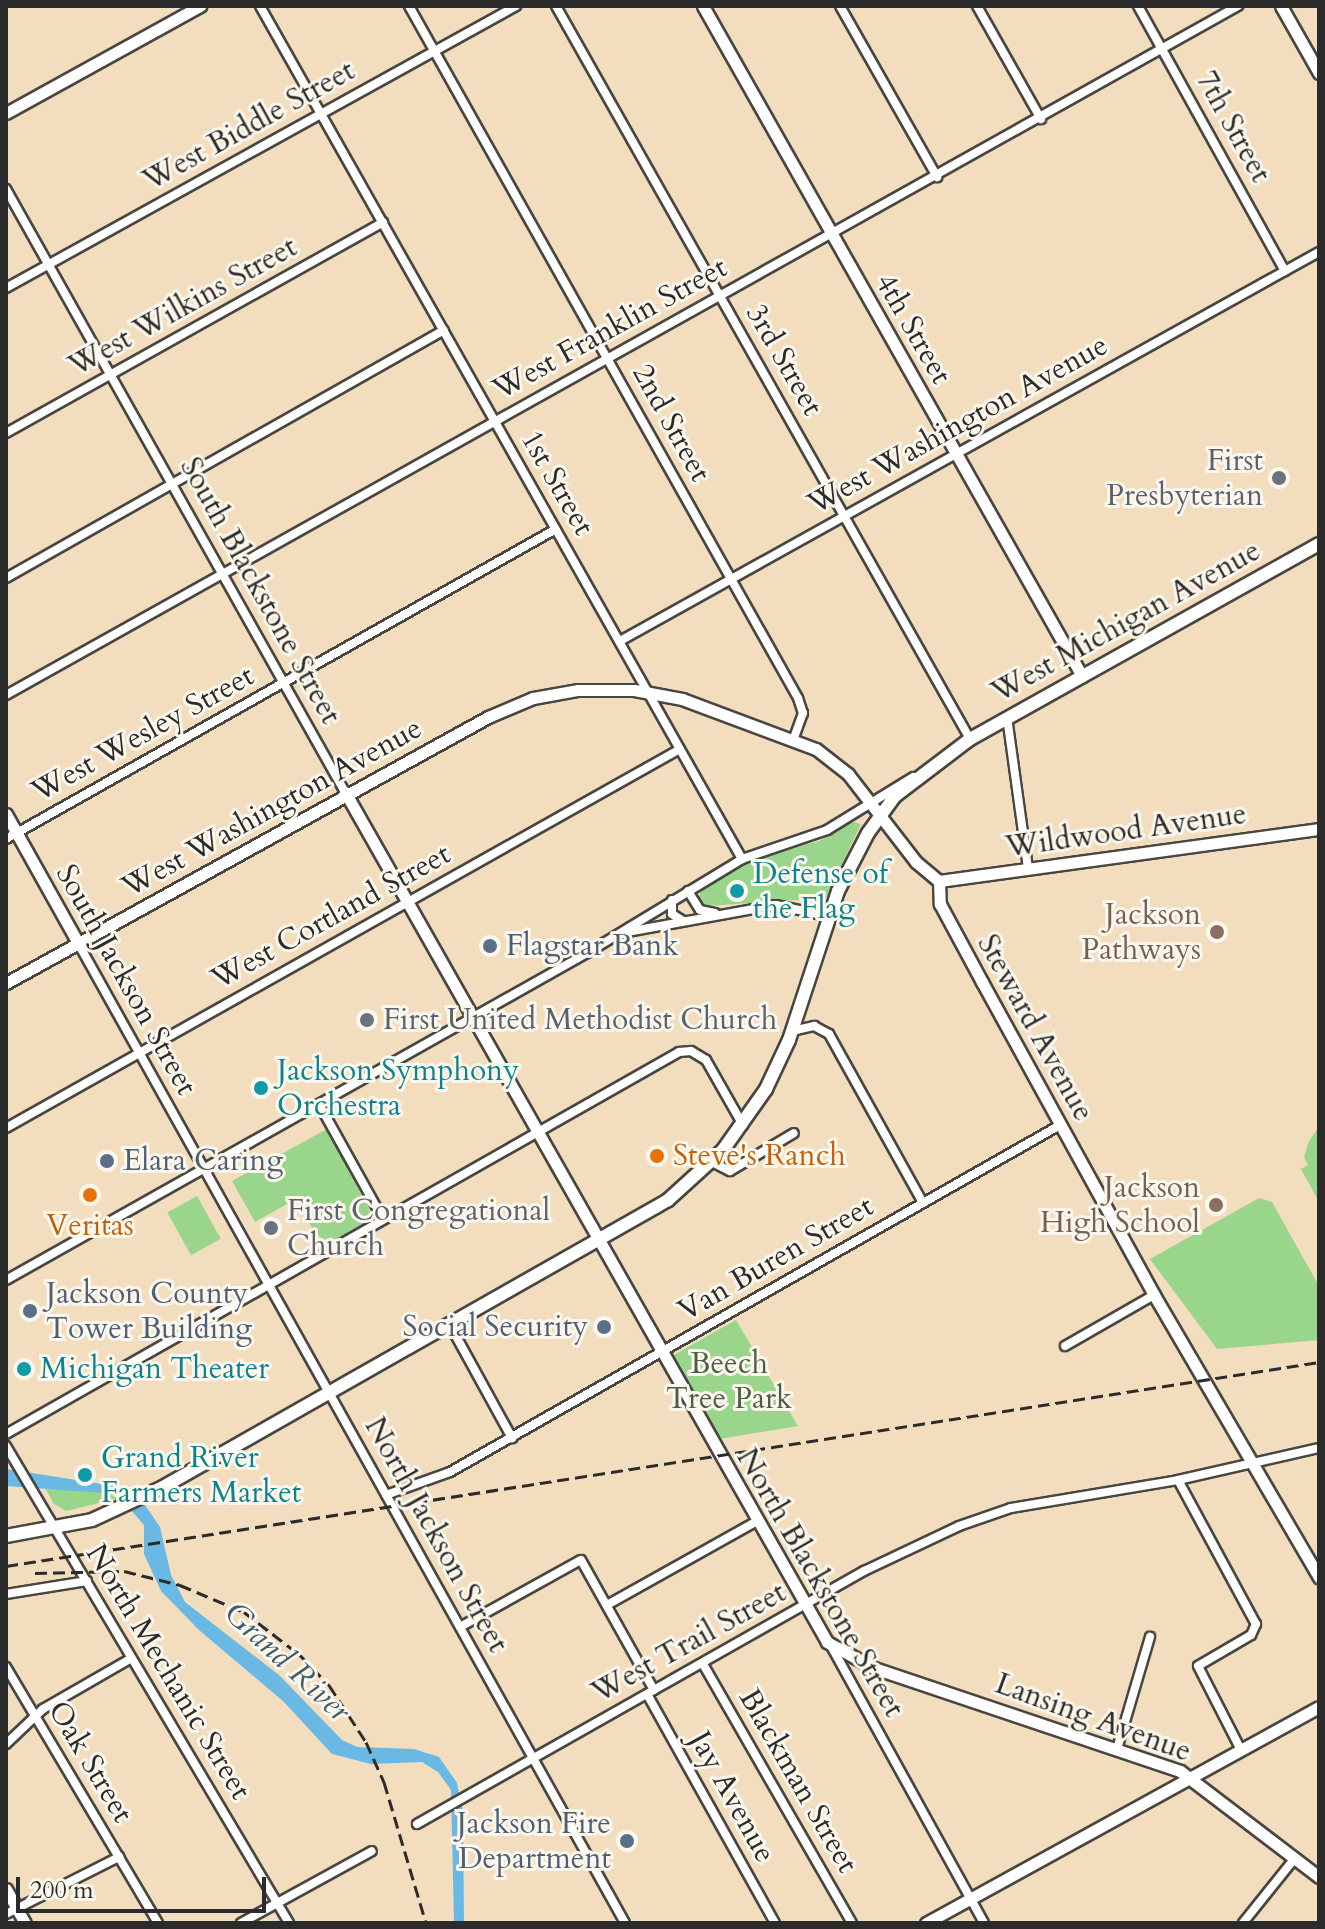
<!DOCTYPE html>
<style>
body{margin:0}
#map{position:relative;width:1325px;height:1929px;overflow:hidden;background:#f2ddbf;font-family:Cardo,serif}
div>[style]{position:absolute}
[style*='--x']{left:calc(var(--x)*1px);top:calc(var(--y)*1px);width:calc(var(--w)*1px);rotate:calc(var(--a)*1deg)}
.green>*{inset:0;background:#99d68c;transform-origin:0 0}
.water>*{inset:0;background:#6ab9e4}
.roads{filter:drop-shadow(2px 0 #494641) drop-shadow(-2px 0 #494641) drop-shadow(0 2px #494641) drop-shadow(0 -2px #494641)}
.street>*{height:8px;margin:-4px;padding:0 4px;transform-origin:4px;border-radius:4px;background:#fff}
.secondary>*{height:11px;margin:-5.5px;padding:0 5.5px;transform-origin:5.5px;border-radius:5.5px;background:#fff}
.primary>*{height:12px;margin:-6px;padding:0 6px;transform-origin:6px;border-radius:6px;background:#fff}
.rail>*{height:3px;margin-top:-1.5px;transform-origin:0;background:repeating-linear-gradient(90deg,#2b2b2b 0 12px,transparent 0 18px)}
.dots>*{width:22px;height:22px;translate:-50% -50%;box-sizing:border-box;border:4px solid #fbf7ec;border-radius:50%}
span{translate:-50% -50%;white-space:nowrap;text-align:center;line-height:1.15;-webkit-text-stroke:6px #fbf7ec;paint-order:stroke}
.street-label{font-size:30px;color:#2b2b2b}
.worship-label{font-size:30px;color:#5b616d}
.right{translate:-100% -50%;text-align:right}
.left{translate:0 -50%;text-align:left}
.culture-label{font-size:30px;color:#0d838f}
.education-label{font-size:30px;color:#785e54}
.service-label{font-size:30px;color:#4e5e75}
.food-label{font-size:30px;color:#c56008}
.park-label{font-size:30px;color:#4c5e48}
.water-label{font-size:32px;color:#415d6c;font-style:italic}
.frame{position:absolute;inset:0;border:8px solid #2b2b2b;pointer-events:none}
.scale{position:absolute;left:16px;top:1877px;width:250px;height:36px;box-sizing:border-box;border:4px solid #2b2b2b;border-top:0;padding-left:10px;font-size:24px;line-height:28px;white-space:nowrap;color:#2b2b2b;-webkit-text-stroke:6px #fbf7ec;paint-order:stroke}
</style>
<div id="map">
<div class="green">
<i style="clip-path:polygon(853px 822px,861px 824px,826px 898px,707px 906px,698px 899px,702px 889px,756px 858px,819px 841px)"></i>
<i style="clip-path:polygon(1319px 1127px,1319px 1202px,1301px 1169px,1308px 1165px,1304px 1157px,1309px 1141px)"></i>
<i style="clip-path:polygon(327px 1129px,374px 1219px,329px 1244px,315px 1233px,296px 1199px,255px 1222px,232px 1181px)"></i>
<i style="left:197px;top:1196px;width:49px;height:34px;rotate:61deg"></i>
<i style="clip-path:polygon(1259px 1198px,1272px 1202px,1319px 1286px,1319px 1340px,1217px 1349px,1150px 1259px)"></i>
<i style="clip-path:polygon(736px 1320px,798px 1426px,719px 1439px,672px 1356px)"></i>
<i style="clip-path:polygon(65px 1487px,117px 1494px,120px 1498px,66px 1511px,54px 1504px,45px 1488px)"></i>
</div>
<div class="water">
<i style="clip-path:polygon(6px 1469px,134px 1489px,160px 1527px,171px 1575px,185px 1602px,279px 1675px,342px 1740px,357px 1747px,414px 1749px,439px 1757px,457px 1783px,463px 1812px,464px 1923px,454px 1923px,451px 1790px,438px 1772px,422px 1762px,371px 1764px,332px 1754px,283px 1701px,199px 1630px,161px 1591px,144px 1554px,144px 1525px,117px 1494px,6px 1486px)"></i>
</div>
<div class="roads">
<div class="street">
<i style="--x:260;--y:6;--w:980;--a:60.53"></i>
<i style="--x:409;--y:6;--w:794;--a:60.66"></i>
<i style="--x:798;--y:698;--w:16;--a:72"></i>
<i style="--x:803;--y:713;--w:29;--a:110"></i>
<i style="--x:556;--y:6;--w:842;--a:60.54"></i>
<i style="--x:840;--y:6;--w:197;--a:60.4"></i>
<i style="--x:977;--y:6;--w:130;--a:60.5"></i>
<i style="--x:1138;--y:6;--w:303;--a:61"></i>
<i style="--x:6;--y:189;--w:692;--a:60.66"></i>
<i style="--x:6;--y:288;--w:583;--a:-28.94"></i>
<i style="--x:6;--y:433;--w:432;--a:-29.2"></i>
<i style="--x:6;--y:578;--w:503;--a:-29.52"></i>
<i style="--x:620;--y:641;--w:800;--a:-29.1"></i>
<i style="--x:6;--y:695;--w:1412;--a:-29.22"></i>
<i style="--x:1007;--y:717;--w:153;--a:82.1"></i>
<i style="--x:6;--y:839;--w:631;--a:-29.41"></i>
<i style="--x:688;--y:891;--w:22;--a:58"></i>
<i style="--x:700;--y:910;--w:15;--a:11"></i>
<i style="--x:672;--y:900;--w:14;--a:90"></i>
<i style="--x:672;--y:914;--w:13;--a:32"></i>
<i style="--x:627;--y:932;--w:151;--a:-10.3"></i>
<i style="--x:776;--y:905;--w:52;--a:12.2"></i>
<i style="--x:78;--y:943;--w:1122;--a:60.83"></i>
<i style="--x:792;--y:1031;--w:23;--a:-13"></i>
<i style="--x:814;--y:1026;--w:17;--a:28"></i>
<i style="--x:829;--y:1034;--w:193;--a:60.9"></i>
<i style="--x:319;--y:1104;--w:132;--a:60.9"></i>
<i style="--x:6;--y:1128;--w:773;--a:-29.35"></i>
<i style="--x:712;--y:1162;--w:20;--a:27"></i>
<i style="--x:730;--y:1171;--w:74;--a:-30.7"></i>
<i style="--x:6;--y:1280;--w:667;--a:-29.37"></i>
<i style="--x:587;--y:953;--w:181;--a:-31.2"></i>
<i style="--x:742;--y:859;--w:90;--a:-18.8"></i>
<i style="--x:827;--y:830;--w:101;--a:-31.6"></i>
<i style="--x:451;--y:1327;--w:127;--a:61.2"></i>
<i style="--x:1065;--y:1346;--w:103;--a:-29.8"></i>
<i style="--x:6;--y:1434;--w:774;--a:-29.58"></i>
<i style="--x:679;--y:1052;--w:12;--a:-5"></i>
<i style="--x:691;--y:1051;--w:17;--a:31"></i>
<i style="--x:706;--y:1060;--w:75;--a:60.4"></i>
<i style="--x:6;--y:1446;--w:555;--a:59.32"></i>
<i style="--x:1178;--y:1480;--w:164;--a:61.6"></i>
<i style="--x:1256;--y:1624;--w:12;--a:114"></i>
<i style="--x:1251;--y:1635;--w:61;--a:149.7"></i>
<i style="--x:1198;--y:1666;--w:94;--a:62.9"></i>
<i style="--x:386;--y:1495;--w:68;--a:-19.8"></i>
<i style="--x:450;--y:1472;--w:702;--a:-29.63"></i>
<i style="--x:6;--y:1594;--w:82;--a:-9.1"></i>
<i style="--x:607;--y:1605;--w:172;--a:-29.2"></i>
<i style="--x:460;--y:1627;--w:138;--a:-29"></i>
<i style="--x:581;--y:1560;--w:149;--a:60.7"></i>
<i style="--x:830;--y:1644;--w:319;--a:61.1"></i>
<i style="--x:703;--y:1664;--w:299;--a:60.1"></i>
<i style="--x:6;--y:1667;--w:298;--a:59.3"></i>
<i style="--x:647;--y:1694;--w:262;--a:60.8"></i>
<i style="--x:6;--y:1744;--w:51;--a:-43.4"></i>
<i style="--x:43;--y:1709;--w:100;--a:-29.9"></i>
<i style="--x:1117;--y:1749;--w:117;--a:-73.6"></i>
<i style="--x:417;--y:1824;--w:514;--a:-29.51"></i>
<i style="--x:864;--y:1571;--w:105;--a:-25.3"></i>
<i style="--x:959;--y:1526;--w:55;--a:-19.1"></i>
<i style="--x:1011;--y:1508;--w:169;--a:-9.5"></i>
<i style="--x:1178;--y:1480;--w:145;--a:-12.8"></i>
<i style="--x:6;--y:1914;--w:127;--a:-26.8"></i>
<i style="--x:241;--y:1923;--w:149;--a:-28.8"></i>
<i style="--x:1243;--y:1923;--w:83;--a:-51.3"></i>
</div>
<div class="secondary">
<i style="--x:703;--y:6;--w:770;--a:60.5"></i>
<i style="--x:1281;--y:6;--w:77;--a:60.4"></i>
<i style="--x:6;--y:113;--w:222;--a:-28.9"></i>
<i style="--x:345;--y:792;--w:977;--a:60.44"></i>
<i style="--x:827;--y:1642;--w:54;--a:29"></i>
<i style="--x:874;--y:1668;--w:323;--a:18.6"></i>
<i style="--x:1180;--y:1771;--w:175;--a:37.3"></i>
<i style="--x:6;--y:814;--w:148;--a:60.8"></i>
<i style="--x:939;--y:881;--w:23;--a:88"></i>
<i style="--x:940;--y:904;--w:89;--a:61.7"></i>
<i style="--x:982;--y:982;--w:357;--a:61.2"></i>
<i style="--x:1154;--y:1295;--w:327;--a:59.7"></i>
<i style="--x:939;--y:881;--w:384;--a:-7.8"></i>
<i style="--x:6;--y:983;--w:551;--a:-28.89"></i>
<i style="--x:488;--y:717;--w:49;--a:-22.9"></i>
<i style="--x:533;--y:698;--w:46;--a:-10.1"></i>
<i style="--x:578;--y:690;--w:56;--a:0"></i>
<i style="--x:634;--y:690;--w:49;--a:10.6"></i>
<i style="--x:682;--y:699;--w:143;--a:20.5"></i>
<i style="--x:816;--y:749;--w:41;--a:38"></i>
<i style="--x:848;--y:774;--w:111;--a:52.3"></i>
<i style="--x:916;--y:862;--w:30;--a:40"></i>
<i style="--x:6;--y:1889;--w:39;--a:61"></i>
<i style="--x:926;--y:1923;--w:448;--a:-28.8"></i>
</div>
<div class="primary">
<i style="--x:6;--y:1536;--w:87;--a:-10.5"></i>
<i style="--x:92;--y:1520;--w:78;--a:-24.9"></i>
<i style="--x:163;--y:1487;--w:581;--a:-29.61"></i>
<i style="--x:668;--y:1200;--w:74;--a:-42.3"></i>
<i style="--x:723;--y:1150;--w:75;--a:-54.8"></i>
<i style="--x:766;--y:1089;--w:54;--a:-64.9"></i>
<i style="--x:789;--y:1040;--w:157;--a:-71.8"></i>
<i style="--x:838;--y:891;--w:65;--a:-62.7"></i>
<i style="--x:868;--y:833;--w:46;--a:-53.9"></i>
<i style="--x:895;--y:796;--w:94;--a:-37.2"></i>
<i style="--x:970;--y:739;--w:400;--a:-29.2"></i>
</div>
</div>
<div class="rail">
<i style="--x:6;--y:1566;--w:1329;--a:-8.83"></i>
<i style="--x:35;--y:1573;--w:89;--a:-1.3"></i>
<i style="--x:124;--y:1571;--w:58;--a:14"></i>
<i style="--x:180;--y:1585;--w:69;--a:22.9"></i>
<i style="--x:244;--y:1612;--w:71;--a:37.5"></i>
<i style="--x:300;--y:1655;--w:42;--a:46"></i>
<i style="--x:329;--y:1685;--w:68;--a:57"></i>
<i style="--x:366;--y:1742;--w:44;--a:65.8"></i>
<i style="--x:384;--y:1782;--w:147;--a:73.4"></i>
</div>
<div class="dots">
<i style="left:1279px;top:478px;background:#6b7280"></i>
<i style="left:737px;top:891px;background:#0f9aa8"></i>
<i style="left:1217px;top:932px;background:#8d6e63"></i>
<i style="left:490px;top:946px;background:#5c6f8a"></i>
<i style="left:367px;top:1020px;background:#6b7280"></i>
<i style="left:261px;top:1088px;background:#0f9aa8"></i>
<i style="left:657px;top:1156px;background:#e8710a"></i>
<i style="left:107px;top:1161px;background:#5c6f8a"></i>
<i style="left:90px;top:1195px;background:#e8710a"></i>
<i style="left:1216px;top:1205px;background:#8d6e63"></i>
<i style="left:271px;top:1228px;background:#6b7280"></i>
<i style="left:30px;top:1311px;background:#5c6f8a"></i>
<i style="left:604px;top:1327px;background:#5c6f8a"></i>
<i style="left:24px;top:1369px;background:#0f9aa8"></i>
<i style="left:85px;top:1475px;background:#0f9aa8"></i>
<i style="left:627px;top:1841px;background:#5c6f8a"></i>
</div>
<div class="street-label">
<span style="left:249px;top:126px;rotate:-29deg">West Biddle Street</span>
<span style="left:1233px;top:127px;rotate:61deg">7th Street</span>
<span style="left:183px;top:307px;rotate:-29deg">West Wilkins Street</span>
<span style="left:610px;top:329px;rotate:-29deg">West Franklin Street</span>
<span style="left:913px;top:329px;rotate:60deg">4th Street</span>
<span style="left:784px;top:360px;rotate:60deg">3rd Street</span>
<span style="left:671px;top:423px;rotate:61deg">2nd Street</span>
<span style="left:958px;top:425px;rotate:-29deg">West Washington Avenue</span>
<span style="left:557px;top:483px;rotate:60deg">1st Street</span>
<span style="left:260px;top:591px;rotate:61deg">South Blackstone Street</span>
<span style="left:1126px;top:622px;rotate:-29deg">West Michigan Avenue</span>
<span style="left:143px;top:734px;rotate:-29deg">West Wesley Street</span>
<span style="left:272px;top:808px;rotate:-29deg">West Washington Avenue</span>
<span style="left:1126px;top:831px;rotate:-8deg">Wildwood Avenue</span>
<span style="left:331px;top:917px;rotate:-29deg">West Cortland Street</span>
<span style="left:126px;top:980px;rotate:61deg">South Jackson Street</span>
<span style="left:1035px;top:1028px;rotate:61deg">Steward Avenue</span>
<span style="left:776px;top:1259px;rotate:-30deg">Van Buren Street</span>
<span style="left:436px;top:1535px;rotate:61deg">North Jackson Street</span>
<span style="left:820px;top:1583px;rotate:60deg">North Blackstone Street</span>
<span style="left:689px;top:1643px;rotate:-29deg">West Trail Street</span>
<span style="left:168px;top:1672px;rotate:59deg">North Mechanic Street</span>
<span style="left:1093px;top:1718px;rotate:20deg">Lansing Avenue</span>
<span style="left:90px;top:1762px;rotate:59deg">Oak Street</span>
<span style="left:798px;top:1781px;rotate:60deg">Blackman Street</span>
<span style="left:732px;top:1797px;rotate:61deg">Jay Avenue</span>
</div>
<div class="worship-label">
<span class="right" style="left:1263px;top:478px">First<br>Presbyterian</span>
<span class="left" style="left:383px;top:1020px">First United Methodist Church</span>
<span class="left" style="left:287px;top:1228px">First Congregational<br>Church</span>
</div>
<div class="culture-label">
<span class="left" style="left:753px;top:891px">Defense of<br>the Flag</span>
<span class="left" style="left:277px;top:1088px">Jackson Symphony<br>Orchestra</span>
<span class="left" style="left:40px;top:1369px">Michigan Theater</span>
<span class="left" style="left:101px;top:1475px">Grand River<br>Farmers Market</span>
</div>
<div class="education-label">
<span class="right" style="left:1201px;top:932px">Jackson<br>Pathways</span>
<span class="right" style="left:1200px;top:1205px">Jackson<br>High School</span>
</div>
<div class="service-label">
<span class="left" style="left:506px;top:946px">Flagstar Bank</span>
<span class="left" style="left:123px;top:1161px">Elara Caring</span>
<span class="left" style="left:46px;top:1311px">Jackson County<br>Tower Building</span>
<span class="right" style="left:588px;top:1327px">Social Security</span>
<span class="right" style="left:611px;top:1841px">Jackson Fire<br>Department</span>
</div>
<div class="food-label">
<span class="left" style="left:673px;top:1156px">Steve's Ranch</span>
<span style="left:90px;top:1226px">Veritas</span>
</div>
<div class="park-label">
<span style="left:729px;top:1381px">Beech<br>Tree Park</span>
</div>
<div class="water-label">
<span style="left:287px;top:1662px;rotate:43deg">Grand River</span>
</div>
<div class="frame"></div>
<div class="scale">200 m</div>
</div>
